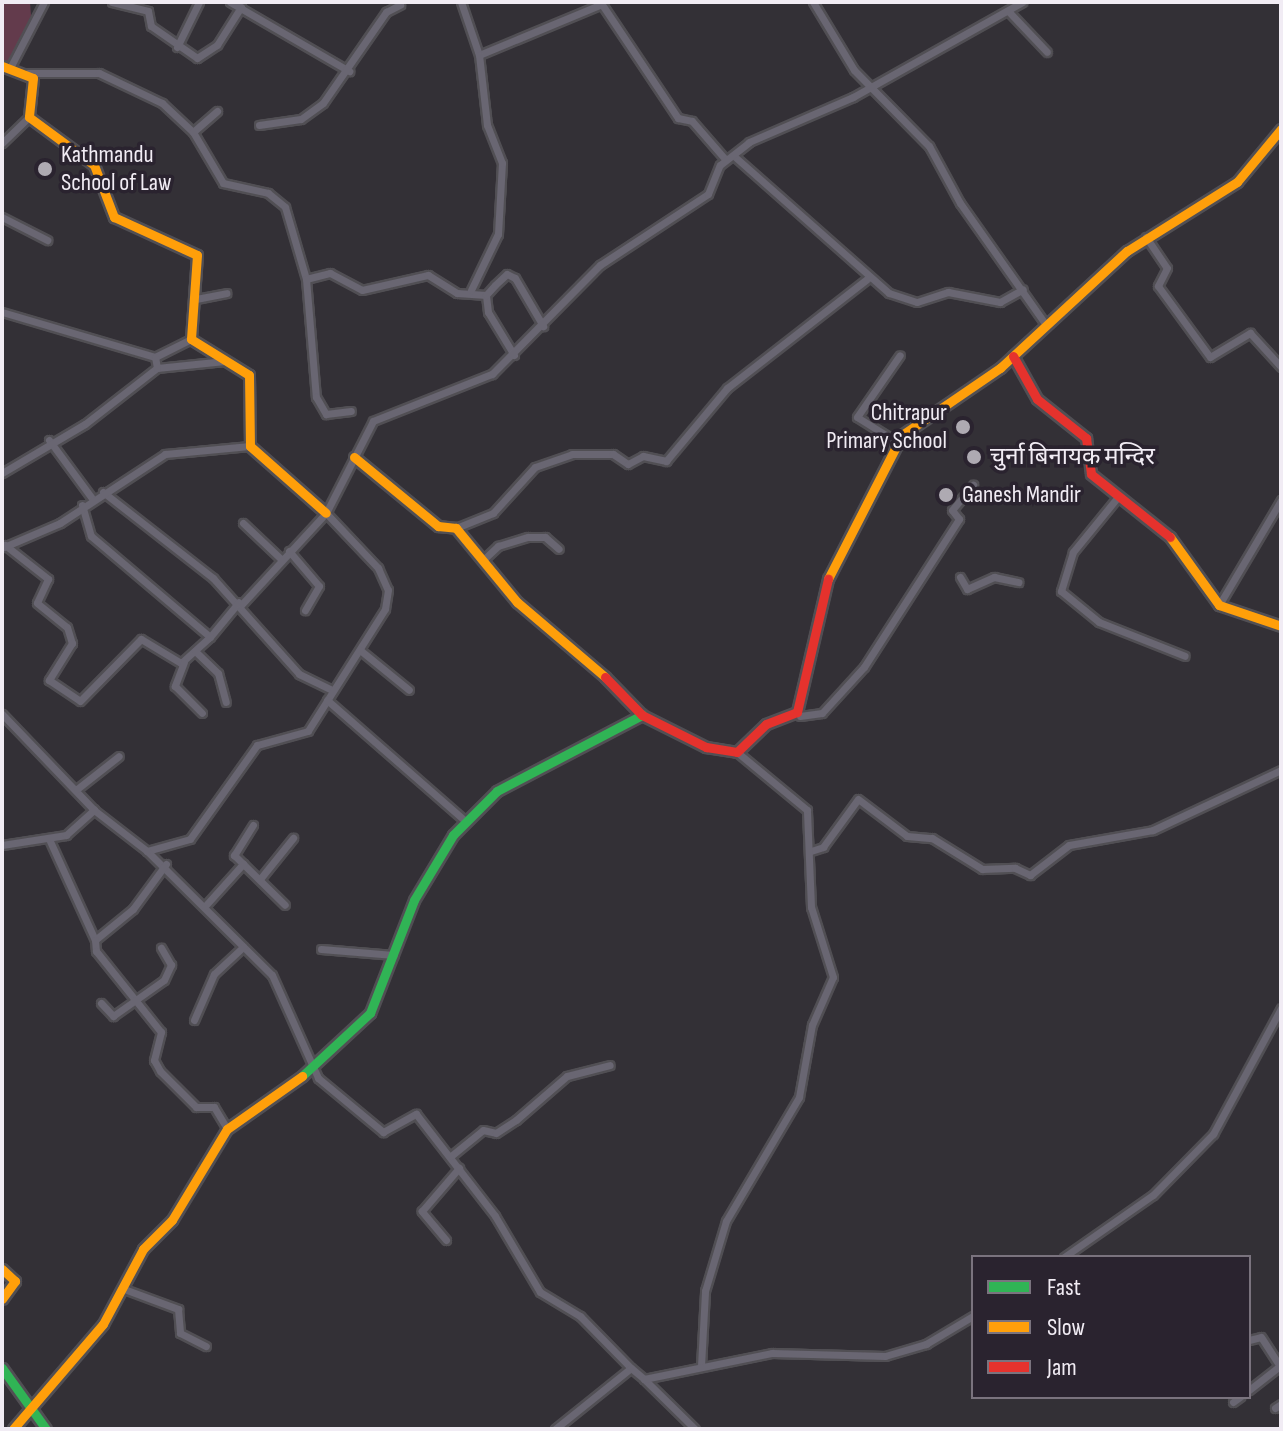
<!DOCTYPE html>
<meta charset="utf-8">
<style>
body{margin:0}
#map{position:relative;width:1283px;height:1431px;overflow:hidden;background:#333036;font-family:"Sofia Sans Condensed","Noto Sans Devanagari",sans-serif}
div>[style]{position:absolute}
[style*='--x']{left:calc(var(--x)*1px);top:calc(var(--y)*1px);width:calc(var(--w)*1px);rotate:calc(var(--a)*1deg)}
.green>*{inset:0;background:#633b4c}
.roads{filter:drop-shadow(2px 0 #514f54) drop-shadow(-2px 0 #514f54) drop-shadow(0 2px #514f54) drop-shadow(0 -2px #514f54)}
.street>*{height:7px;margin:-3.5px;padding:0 3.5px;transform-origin:3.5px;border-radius:3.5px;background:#696672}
.fast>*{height:9px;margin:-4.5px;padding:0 4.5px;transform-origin:4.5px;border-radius:4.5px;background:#30b455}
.slow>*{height:9px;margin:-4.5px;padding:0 4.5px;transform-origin:4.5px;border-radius:4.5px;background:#ff9f0a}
.jam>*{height:9px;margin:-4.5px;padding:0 4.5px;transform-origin:4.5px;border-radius:4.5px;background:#e5322d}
.dots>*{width:22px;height:22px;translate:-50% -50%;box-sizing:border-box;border:4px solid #2a232f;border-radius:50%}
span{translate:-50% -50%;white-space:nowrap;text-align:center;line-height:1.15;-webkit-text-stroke:7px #2a232f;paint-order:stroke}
.poi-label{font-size:24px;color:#f1ecf4}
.left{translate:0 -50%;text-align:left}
.right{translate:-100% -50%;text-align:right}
.frame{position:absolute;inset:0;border:4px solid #f1ecf4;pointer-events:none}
.legend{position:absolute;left:971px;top:1255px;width:280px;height:144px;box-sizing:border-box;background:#2a232f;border:2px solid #7a737e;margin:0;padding:10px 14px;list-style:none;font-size:24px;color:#f1ecf4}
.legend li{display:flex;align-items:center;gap:16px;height:40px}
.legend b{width:40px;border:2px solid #7a737e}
</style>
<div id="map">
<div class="green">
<i style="clip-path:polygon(2px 2px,30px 2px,31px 16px,8px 64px,2px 63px)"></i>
</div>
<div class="roads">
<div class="street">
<i style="--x:112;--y:2;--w:37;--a:14"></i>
<i style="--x:148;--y:11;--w:15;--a:79"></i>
<i style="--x:151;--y:26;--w:56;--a:34.8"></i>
<i style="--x:197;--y:58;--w:24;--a:-33"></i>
<i style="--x:217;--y:45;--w:45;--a:-57.7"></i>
<i style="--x:230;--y:2;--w:138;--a:30.1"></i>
<i style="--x:461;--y:2;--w:56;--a:71.2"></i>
<i style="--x:479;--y:55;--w:133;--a:-22.5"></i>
<i style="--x:813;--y:2;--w:79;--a:58.9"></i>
<i style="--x:854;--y:70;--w:107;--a:45.4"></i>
<i style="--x:929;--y:146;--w:65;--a:61.5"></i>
<i style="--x:960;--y:203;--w:149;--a:54.8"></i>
<i style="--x:603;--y:6;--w:135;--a:56.2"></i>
<i style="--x:678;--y:118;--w:14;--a:12"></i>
<i style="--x:692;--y:121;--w:50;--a:49"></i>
<i style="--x:1009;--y:12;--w:55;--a:46.5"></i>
<i style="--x:177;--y:47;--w:50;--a:-63.9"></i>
<i style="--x:11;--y:66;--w:72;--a:-62.7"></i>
<i style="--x:28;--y:73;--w:71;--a:0"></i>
<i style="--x:99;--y:73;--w:70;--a:25.5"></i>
<i style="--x:162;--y:103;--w:42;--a:43.1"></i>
<i style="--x:193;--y:132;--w:59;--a:59.5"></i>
<i style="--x:223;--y:183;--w:46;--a:12.5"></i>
<i style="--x:268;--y:193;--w:22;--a:39"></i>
<i style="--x:285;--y:207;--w:75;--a:73.7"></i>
<i style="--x:306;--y:279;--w:25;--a:-14"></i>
<i style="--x:330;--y:273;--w:36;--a:28"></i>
<i style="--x:362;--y:290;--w:68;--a:-12.8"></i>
<i style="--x:428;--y:275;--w:34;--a:32"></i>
<i style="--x:457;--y:293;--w:29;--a:4"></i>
<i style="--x:259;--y:125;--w:42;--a:-8.1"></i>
<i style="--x:301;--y:119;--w:27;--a:-36"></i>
<i style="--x:323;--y:103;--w:111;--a:-55.3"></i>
<i style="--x:386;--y:12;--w:16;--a:-27"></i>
<i style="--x:193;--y:132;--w:32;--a:-41"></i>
<i style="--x:2;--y:143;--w:37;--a:-44"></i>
<i style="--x:734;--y:156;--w:207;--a:41.5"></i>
<i style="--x:889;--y:293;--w:29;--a:18"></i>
<i style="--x:917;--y:302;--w:33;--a:-18"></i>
<i style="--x:948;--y:292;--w:53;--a:10.9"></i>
<i style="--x:1000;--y:302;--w:26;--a:-29"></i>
<i style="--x:2;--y:217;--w:51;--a:27.1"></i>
<i style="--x:1146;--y:237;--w:37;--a:56"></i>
<i style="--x:1167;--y:268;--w:20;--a:117"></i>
<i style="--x:1158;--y:286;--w:88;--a:53.8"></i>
<i style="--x:1210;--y:357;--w:47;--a:-31"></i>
<i style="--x:1250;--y:333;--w:46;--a:47.6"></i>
<i style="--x:306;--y:279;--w:118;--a:85.2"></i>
<i style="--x:316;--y:397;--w:20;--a:60"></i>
<i style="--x:326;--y:414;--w:25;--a:-7"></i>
<i style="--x:471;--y:290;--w:62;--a:-64.3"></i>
<i style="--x:498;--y:234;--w:71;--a:-86.8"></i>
<i style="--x:502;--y:163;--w:41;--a:-111.5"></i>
<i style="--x:487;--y:125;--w:70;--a:-96.5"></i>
<i style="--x:196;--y:299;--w:31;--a:-11"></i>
<i style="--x:2;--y:312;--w:159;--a:16.4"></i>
<i style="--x:155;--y:357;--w:40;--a:-26.6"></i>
<i style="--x:514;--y:355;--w:50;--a:-121.2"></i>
<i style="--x:488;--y:312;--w:17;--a:-97"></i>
<i style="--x:486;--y:295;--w:13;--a:-48"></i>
<i style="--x:495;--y:285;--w:16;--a:-43"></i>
<i style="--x:507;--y:274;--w:9;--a:27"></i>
<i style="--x:515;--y:278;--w:56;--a:59.7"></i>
<i style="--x:157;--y:368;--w:68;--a:-5.9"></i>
<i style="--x:49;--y:440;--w:71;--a:53.6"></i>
<i style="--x:897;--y:442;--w:47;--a:-148"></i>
<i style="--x:857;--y:417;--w:75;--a:-55.3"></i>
<i style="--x:2;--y:473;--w:96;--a:-30.6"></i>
<i style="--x:85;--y:424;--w:91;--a:-37.9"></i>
<i style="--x:157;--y:368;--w:11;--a:-100"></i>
<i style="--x:103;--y:492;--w:140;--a:38"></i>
<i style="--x:213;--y:578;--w:129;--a:48.1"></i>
<i style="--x:299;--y:674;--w:37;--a:26"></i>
<i style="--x:1117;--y:498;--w:70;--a:129.2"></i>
<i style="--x:1073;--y:552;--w:41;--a:107.1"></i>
<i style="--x:1061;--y:591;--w:49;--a:39.2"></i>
<i style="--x:1099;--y:622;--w:92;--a:21.6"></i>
<i style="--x:82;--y:505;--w:32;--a:74"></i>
<i style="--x:91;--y:536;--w:156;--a:40.3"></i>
<i style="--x:210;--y:637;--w:45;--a:-50.4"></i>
<i style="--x:326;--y:513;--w:76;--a:46.6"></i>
<i style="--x:378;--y:568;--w:24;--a:66"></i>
<i style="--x:388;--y:590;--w:19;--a:99"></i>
<i style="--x:385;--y:609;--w:144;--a:122.3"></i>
<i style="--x:308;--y:731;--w:53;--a:164.6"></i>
<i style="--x:257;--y:745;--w:115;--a:125.5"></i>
<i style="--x:190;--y:839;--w:45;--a:164.4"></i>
<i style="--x:147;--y:851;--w:176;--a:44.8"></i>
<i style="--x:272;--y:975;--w:113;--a:65.9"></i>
<i style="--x:318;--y:1078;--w:85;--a:39.7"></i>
<i style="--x:383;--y:1132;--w:38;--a:-29"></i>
<i style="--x:416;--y:1114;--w:129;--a:52.2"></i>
<i style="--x:495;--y:1216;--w:88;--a:59.4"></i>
<i style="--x:540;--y:1292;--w:47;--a:31"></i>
<i style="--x:580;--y:1316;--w:73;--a:45.6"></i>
<i style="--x:243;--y:523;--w:52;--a:43.5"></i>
<i style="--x:456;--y:528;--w:40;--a:-22"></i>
<i style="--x:493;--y:513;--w:62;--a:-47.6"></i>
<i style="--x:535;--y:467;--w:39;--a:-19"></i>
<i style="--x:572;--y:454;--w:41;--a:0"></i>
<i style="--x:613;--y:454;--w:18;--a:34"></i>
<i style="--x:628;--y:464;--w:17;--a:-28"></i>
<i style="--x:643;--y:456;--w:24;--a:12"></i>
<i style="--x:666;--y:461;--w:95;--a:-50.1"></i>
<i style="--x:727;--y:388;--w:177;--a:-37.9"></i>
<i style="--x:5;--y:545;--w:55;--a:38.3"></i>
<i style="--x:48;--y:579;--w:26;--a:115"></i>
<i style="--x:37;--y:603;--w:38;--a:39"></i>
<i style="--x:67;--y:627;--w:17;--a:73"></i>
<i style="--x:72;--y:643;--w:44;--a:121.9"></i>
<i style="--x:49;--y:680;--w:37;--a:34"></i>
<i style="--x:80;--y:701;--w:87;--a:-45.5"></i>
<i style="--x:141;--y:639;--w:47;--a:31"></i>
<i style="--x:181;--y:663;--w:39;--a:-42"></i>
<i style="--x:4;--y:547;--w:61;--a:-23.2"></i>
<i style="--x:60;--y:523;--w:126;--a:-33.3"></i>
<i style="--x:165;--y:454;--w:85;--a:-5.4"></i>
<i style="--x:289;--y:551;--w:46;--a:49.4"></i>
<i style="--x:319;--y:586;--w:28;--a:120"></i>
<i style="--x:483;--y:560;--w:21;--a:-43"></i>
<i style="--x:498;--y:546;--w:31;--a:-17"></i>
<i style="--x:528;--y:537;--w:17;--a:0"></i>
<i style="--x:545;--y:537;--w:18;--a:41"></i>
<i style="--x:960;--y:577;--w:14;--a:60"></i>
<i style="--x:967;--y:589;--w:30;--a:-24"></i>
<i style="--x:994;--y:577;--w:25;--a:12"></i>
<i style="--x:241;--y:605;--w:125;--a:-47.3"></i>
<i style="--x:326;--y:513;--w:103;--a:-62.9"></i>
<i style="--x:373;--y:421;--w:128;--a:-21.6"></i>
<i style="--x:492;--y:374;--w:153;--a:-45.3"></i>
<i style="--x:600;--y:265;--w:129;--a:-33.3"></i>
<i style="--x:708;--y:194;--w:31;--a:-68"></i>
<i style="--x:720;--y:165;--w:37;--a:-38"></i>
<i style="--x:749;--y:142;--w:113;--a:-23.4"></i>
<i style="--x:853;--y:97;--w:194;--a:-29.3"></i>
<i style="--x:1219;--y:605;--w:122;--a:-59.4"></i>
<i style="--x:360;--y:650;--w:63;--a:39.2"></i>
<i style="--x:195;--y:651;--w:32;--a:44"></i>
<i style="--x:218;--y:673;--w:30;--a:75"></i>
<i style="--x:184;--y:662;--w:26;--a:111"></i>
<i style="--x:175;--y:686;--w:38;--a:45"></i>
<i style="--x:327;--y:700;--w:184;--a:41.2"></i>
<i style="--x:2;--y:714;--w:133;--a:46.2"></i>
<i style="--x:94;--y:810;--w:67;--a:37.7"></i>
<i style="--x:800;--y:716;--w:22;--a:-8"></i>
<i style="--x:822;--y:713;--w:62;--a:-47.6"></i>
<i style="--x:864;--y:667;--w:176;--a:-57.3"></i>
<i style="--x:959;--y:519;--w:11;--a:-128"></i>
<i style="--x:952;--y:510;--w:33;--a:-50"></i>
<i style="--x:77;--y:789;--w:53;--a:-38.2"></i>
<i style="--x:253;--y:825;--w:36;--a:122"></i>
<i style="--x:234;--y:855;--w:71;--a:44.4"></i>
<i style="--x:49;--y:839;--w:111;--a:65.5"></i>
<i style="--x:2;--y:845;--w:65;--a:-8.9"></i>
<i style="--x:66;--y:835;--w:38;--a:-42"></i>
<i style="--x:811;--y:851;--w:13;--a:-18"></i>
<i style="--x:823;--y:847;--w:59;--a:-53.9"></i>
<i style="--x:858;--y:799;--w:61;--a:37.1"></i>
<i style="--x:907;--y:836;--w:25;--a:5"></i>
<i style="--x:932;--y:838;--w:59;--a:31.8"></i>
<i style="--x:982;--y:869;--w:33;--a:-2"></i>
<i style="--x:1015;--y:868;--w:17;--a:25"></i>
<i style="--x:1030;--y:875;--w:49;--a:-37.6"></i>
<i style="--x:1069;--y:845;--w:85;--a:-10.1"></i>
<i style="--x:1153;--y:830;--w:141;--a:-25.1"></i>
<i style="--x:166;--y:864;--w:56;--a:126.3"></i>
<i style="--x:133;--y:909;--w:49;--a:140.8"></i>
<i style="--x:95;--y:940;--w:11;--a:85"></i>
<i style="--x:96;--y:951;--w:104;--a:51.3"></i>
<i style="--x:161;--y:1032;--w:29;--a:104"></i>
<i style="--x:154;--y:1060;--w:13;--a:61"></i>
<i style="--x:160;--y:1071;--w:51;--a:45"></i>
<i style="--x:196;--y:1107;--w:18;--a:0"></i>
<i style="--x:214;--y:1107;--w:26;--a:59"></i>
<i style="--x:260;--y:879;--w:53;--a:-51.2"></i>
<i style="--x:205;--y:906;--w:57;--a:-47.9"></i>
<i style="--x:321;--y:949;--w:73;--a:4.7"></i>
<i style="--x:101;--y:1003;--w:18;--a:47"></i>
<i style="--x:113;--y:1016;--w:62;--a:-35.2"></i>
<i style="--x:164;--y:980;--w:17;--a:-65"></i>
<i style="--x:171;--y:965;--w:20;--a:-120"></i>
<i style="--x:194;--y:1020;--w:50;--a:-66.5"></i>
<i style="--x:214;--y:974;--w:40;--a:-43"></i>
<i style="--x:451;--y:1156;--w:41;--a:-39.1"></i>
<i style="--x:483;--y:1130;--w:13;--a:13"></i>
<i style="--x:496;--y:1133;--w:24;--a:-33"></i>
<i style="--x:516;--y:1120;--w:67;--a:-40.8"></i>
<i style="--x:567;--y:1076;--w:44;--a:-14.3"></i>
<i style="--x:446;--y:1240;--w:38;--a:-130"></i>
<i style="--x:422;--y:1211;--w:57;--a:-49.3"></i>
<i style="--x:1064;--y:1257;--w:108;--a:-34.9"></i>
<i style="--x:1153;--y:1195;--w:86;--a:-45.5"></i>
<i style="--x:1213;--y:1134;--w:143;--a:-61.6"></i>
<i style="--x:124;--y:1289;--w:58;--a:20.3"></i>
<i style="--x:178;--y:1309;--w:24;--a:85"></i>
<i style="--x:180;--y:1333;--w:29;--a:27"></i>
<i style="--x:1249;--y:1340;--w:12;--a:-14"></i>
<i style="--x:1261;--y:1337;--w:37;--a:57"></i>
<i style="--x:701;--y:1366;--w:75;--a:-86.9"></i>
<i style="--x:705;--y:1291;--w:73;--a:-73.3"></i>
<i style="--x:726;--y:1221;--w:144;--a:-59.5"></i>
<i style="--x:799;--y:1097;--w:73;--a:-79.8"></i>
<i style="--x:812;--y:1025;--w:52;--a:-66.4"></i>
<i style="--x:833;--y:977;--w:73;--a:-107.4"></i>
<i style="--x:811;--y:907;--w:97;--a:-92.4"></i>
<i style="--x:807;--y:810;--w:91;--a:-140.4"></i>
<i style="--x:644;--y:1379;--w:71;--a:44.4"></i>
<i style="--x:1249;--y:1390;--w:41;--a:-38"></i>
<i style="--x:1233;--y:1402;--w:9;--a:-36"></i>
<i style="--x:1275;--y:1408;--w:7;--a:-34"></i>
<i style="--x:555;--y:1429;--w:97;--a:-38.8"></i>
<i style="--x:631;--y:1368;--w:17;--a:40"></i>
<i style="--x:644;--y:1379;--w:131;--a:-11.5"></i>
<i style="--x:772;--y:1353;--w:113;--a:1.5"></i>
<i style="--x:885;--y:1356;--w:43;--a:-16.3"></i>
<i style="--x:926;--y:1344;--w:55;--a:-30.8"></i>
</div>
<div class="fast">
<i style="--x:302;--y:1076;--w:93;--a:-42.8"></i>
<i style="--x:370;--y:1013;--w:121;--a:-68.7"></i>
<i style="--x:414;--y:900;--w:76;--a:-59"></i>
<i style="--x:453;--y:835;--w:62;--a:-45"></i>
<i style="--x:497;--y:791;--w:164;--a:-27.7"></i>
<i style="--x:2;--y:1368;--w:75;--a:54.2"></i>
</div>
<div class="slow">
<i style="--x:2;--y:66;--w:33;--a:21"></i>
<i style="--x:33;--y:78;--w:39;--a:96"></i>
<i style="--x:29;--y:117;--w:81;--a:36.4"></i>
<i style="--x:94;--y:165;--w:56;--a:69"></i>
<i style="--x:114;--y:217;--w:91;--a:24.6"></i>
<i style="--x:197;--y:255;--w:84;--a:94.1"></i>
<i style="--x:191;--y:339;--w:68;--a:31.8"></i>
<i style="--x:249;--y:375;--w:71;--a:89.2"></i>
<i style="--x:250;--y:446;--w:101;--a:41.4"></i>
<i style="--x:354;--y:457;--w:109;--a:39.4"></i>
<i style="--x:438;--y:526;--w:18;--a:6"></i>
<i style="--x:456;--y:528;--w:96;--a:50.5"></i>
<i style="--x:517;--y:602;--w:116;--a:40.4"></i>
<i style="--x:1170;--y:537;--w:84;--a:54.2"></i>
<i style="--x:1219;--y:605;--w:65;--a:18.7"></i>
<i style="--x:828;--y:579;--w:162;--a:-62.8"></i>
<i style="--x:902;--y:435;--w:119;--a:-34.4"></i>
<i style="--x:1000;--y:368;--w:173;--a:-42.7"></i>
<i style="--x:1127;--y:251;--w:130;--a:-32.1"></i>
<i style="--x:1237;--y:182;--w:69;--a:-50.3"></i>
<i style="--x:2;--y:1269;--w:18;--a:43"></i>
<i style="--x:15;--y:1281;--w:22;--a:126"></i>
<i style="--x:13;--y:1429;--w:138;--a:-49.4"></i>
<i style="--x:103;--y:1324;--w:85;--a:-61.9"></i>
<i style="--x:143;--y:1249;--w:41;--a:-45"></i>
<i style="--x:172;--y:1220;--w:106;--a:-58.9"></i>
<i style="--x:227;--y:1129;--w:92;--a:-35.2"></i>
</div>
<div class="jam">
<i style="--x:1013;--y:356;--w:49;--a:60.8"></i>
<i style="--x:1037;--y:399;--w:63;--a:38.5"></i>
<i style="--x:1086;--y:438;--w:36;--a:82"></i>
<i style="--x:1091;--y:474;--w:101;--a:38.6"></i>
<i style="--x:605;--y:677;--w:53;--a:45.8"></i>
<i style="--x:642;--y:715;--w:72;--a:26.6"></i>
<i style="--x:706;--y:747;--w:31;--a:9"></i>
<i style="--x:737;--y:752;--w:40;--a:-44"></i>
<i style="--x:766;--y:724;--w:33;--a:-21"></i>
<i style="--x:797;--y:712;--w:137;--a:-76.9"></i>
</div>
</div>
<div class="dots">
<i style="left:45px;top:169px;background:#aeaab2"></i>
<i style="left:963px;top:427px;background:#aeaab2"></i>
<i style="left:974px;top:457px;background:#aeaab2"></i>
<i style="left:946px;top:495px;background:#aeaab2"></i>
</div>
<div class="poi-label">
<span class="left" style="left:61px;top:169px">Kathmandu<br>School of Law</span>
<span class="right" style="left:947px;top:427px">Chitrapur<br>Primary School</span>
<span class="left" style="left:990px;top:457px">चुर्ना बिनायक मन्दिर</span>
<span class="left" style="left:962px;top:495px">Ganesh Mandir</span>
</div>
<div class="frame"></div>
<ul class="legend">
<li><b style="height:10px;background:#30b455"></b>Fast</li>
<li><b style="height:10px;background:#ff9f0a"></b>Slow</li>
<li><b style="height:10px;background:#e5322d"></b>Jam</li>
</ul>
</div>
